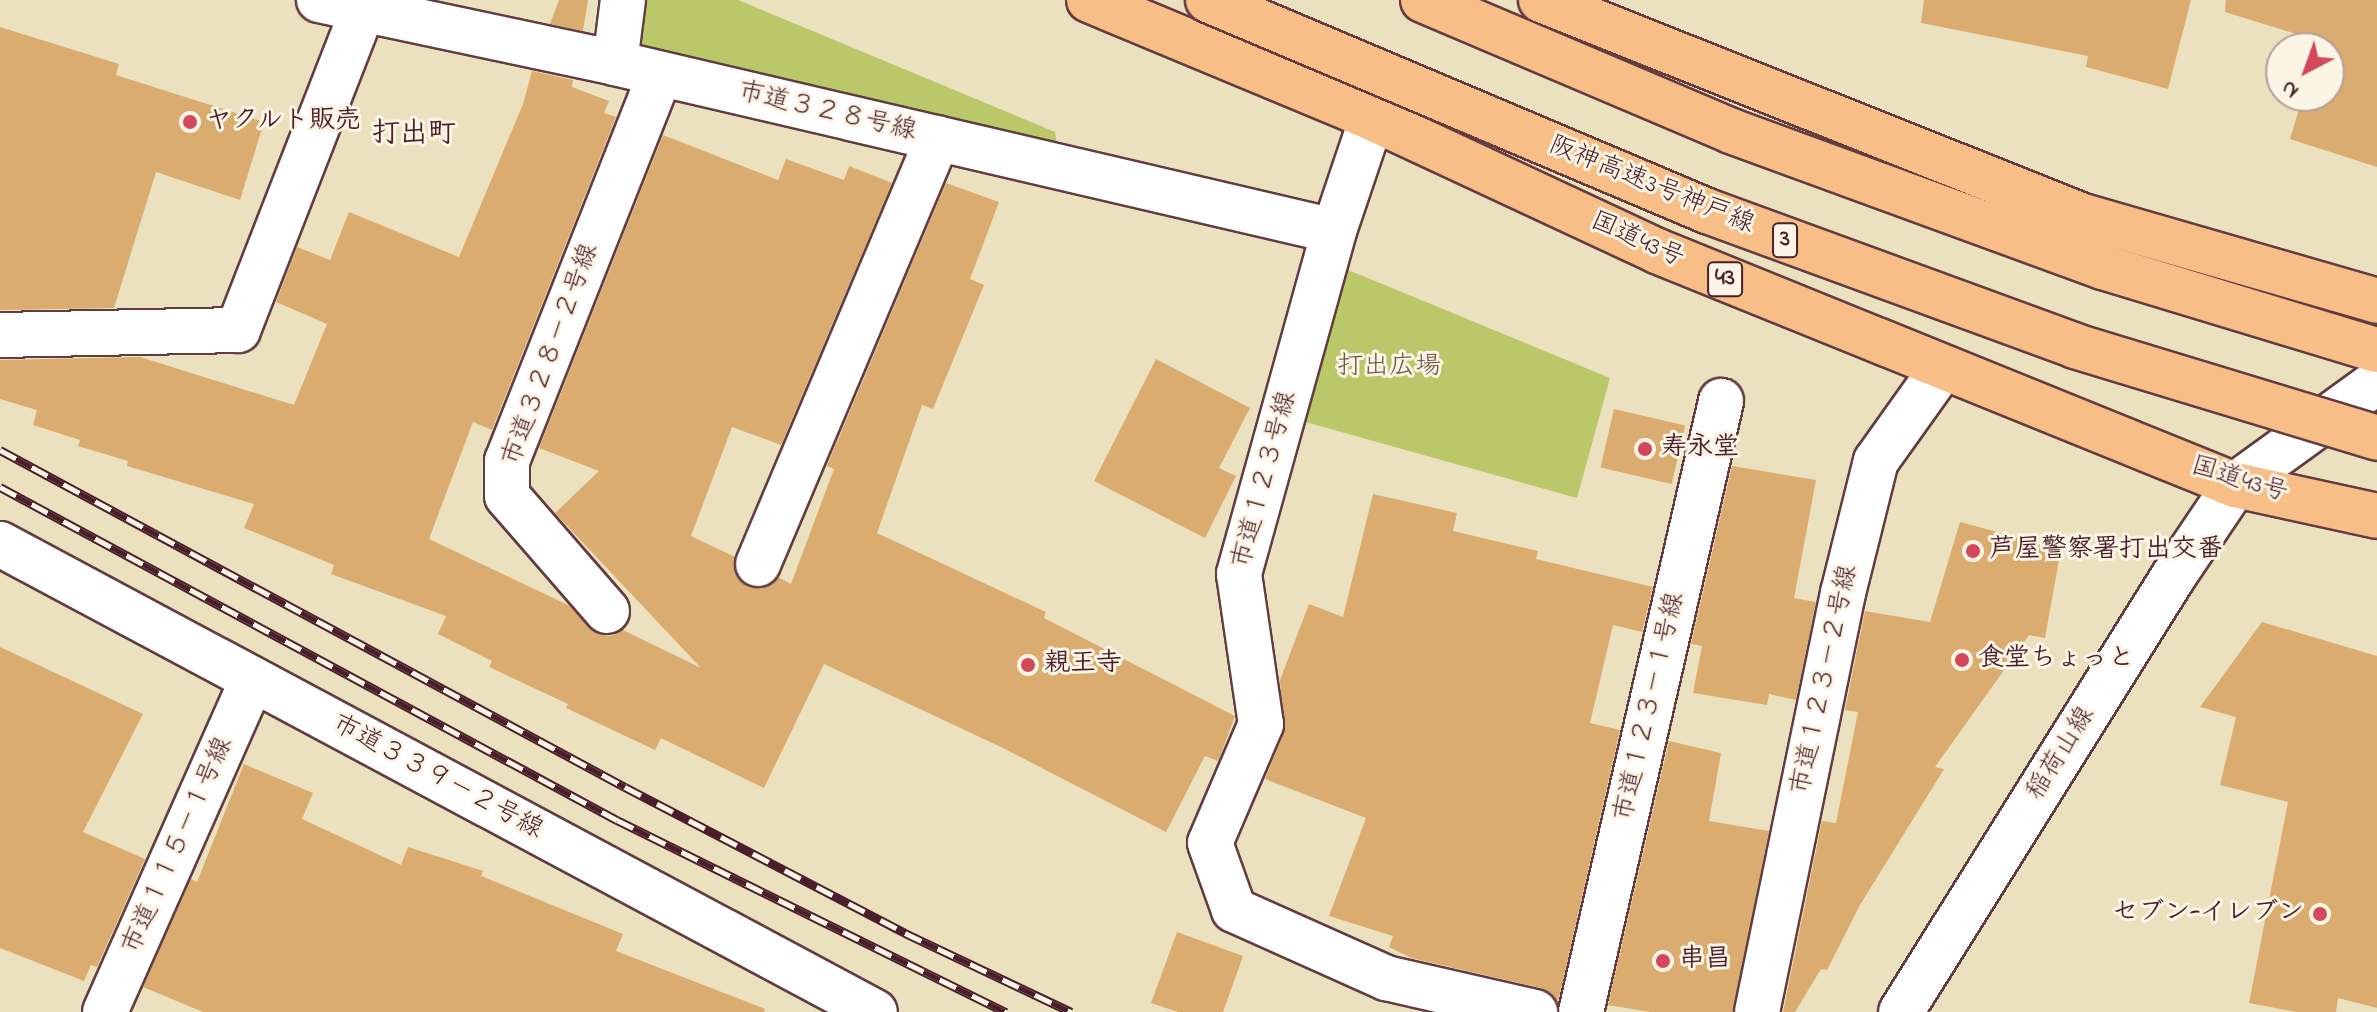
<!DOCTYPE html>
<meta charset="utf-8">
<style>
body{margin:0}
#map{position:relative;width:2377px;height:1012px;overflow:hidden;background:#ece1bf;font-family:"Indie Flower","Klee One",sans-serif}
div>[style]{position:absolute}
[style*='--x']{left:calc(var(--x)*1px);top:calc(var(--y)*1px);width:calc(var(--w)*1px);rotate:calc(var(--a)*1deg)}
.green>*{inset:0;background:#bac86a}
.building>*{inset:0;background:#daac70;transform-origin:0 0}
.roads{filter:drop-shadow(2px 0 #623c41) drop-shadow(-2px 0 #623c41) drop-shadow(0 2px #623c41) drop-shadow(0 -2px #623c41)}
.minor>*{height:44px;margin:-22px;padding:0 22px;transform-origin:22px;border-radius:22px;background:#fff}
.highway>*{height:44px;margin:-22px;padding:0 22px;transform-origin:22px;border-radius:22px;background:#f7be88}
.rail>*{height:9px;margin-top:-4.5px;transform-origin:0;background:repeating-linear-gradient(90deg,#fcf5e5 0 18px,#4a1f2b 0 36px);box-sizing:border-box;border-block:2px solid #4a1f2b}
.bridges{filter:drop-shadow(2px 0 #623c41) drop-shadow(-2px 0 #623c41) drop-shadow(0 2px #623c41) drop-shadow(0 -2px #623c41)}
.highway-bridge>*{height:44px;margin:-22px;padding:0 22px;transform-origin:22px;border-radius:22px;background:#f7be88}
.dots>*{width:22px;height:22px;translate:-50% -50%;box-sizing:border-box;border:4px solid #fcf5e5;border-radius:50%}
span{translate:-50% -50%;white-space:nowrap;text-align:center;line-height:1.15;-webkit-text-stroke:6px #fcf5e5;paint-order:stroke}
.shield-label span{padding:2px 6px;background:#fcf5e5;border:2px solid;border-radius:6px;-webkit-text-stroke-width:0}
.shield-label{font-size:24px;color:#4a1f2b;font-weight:700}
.street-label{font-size:26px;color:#4a1f2b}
.poi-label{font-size:26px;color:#4a1f2b;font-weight:700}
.left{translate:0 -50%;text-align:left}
.right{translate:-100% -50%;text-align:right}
.park-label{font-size:26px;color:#6c523e}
.neighbourhood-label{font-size:28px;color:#4a1f2b;font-weight:700}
.north{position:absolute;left:2265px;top:32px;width:80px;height:80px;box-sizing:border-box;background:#fcf5e5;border:2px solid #b59f9b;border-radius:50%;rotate:221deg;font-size:22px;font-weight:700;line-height:32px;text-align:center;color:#4a1f2b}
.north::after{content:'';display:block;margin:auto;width:28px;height:36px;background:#d1495b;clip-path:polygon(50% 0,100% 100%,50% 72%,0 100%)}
</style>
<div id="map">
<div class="green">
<i style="clip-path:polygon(643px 0,738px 0,1055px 132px,1057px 147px,639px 57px)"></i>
<i style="clip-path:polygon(1341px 267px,1610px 378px,1577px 498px,1295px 419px)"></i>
</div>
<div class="building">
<i style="clip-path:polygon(559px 0,588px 0,583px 31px,550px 24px)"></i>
<i style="clip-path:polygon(1924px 0,2191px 0,2168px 89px,2086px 67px,2088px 56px,1921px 23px)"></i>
<i style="clip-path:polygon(2226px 0,2377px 0,2377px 167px,2290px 139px,2303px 96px,2329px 96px,2329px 48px,2317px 48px,2319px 41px,2225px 12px)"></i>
<i style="clip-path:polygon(0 27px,119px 64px,116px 75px,264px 122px,240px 200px,156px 172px,114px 308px,0 310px)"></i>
<i style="clip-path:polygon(532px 71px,573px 80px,572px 87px,609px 101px,604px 113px,616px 117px,492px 430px,473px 422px,429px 539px,568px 605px,598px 634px,611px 636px,623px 630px,701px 668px,555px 513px,599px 471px,539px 448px,663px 135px,778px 180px,786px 159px,844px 180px,849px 166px,892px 183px,781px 445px,732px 427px,691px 536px,735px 557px,738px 578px,749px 587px,762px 589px,778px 577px,791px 584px,834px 469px,827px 466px,946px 183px,999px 202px,970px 279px,984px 285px,933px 409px,922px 405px,877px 533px,1046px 612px,1044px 618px,1235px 716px,1218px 761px,1205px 756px,1166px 832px,1003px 748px,824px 664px,764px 788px,661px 738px,655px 750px,566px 708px,568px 704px,489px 667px,492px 661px,438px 634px,446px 616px,331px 574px,334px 565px,244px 528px,254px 504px,127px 466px,128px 461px,78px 446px,80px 440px,33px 425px,37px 410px,0 399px,0 360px,140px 357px,294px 405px,327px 324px,276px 302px,297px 247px,330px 260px,349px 212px,459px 257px,523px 104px)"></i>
<i style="clip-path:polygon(1156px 359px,1250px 408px,1219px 468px,1236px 476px,1205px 538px,1094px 481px)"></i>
<i style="left:1614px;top:409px;width:73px;height:60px;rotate:13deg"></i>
<i style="clip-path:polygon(1732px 466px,1816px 480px,1794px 598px,1816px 602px,1796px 700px,1769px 694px,1767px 705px,1693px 693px,1702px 646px,1691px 644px)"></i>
<i style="clip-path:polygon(1373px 494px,1457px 513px,1453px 531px,1538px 551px,1536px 559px,1653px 587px,1642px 632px,1613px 625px,1590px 723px,1620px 730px,1558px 1002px,1551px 993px,1541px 988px,1411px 958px,1389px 947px,1393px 936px,1329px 916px,1366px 818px,1265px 779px,1284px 733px,1280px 680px,1309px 604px,1343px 617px)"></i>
<i style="clip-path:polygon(1960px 522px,2061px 549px,2045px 638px,2029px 635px,1935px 767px,1944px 769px,1860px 905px,1827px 970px,1821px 969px,1795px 1012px,1783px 1012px,1822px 821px,1836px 823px,1858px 712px,1845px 710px,1865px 611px,1930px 622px)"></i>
<i style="clip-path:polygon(2262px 622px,2377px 656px,2377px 1008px,2338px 998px,2336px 1012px,2296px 1012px,2249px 1003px,2288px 802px,2220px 785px,2236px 717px,2200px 707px)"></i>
<i style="clip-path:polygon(0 647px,143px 714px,83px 832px,145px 859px,97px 967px,91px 965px,84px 981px,0 948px)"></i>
<i style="clip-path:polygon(1669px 741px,1721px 753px,1709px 821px,1769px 831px,1733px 1012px,1650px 1012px,1608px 1005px)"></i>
<i style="clip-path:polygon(244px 764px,313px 793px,302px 819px,401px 865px,408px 847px,483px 871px,481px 876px,623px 934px,616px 951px,765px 1009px,764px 1012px,203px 1012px,143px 987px,191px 879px,197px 882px)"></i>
<i style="clip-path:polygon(1177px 932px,1243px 956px,1223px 1012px,1178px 1012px,1151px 1003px)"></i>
</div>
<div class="roads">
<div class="minor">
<i style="--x:319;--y:0;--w:303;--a:12"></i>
<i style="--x:615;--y:63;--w:738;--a:13.15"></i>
<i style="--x:615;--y:63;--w:64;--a:-82.8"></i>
<i style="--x:1372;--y:118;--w:119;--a:108.6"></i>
<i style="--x:1334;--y:231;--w:356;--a:105.5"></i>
<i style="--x:1239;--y:574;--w:152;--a:81.7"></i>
<i style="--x:1261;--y:724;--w:129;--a:113.2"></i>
<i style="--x:1210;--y:843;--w:71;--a:70.3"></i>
<i style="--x:1234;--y:910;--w:167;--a:24.1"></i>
<i style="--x:1386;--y:978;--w:153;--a:12.9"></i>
<i style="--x:0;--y:335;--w:238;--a:-1.2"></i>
<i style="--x:238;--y:330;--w:344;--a:-68.7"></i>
<i style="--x:0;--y:544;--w:992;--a:28.14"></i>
<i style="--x:758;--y:564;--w:462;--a:-67.1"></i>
<i style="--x:607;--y:611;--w:152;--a:-131"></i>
<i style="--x:507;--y:496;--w:35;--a:-90"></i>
<i style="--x:507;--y:461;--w:416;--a:-68.4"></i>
<i style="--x:105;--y:1012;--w:363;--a:-66.1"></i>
<i style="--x:1581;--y:1012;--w:627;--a:-77.09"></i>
<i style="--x:1757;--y:1012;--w:428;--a:-78.4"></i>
<i style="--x:1843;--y:593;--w:136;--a:-76"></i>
<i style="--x:1876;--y:461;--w:115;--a:-54.5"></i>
<i style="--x:1901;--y:1012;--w:513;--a:-57.98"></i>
<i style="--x:2173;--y:577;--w:111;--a:-56"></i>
<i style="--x:2235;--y:485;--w:175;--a:-36"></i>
</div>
<div class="highway">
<i style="--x:1089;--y:0;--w:307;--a:22.6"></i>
<i style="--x:1372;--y:118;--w:315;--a:25"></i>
<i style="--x:1657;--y:251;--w:624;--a:22.04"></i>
<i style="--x:2235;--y:485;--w:145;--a:12.3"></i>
<i style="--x:1423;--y:0;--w:335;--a:23"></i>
<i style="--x:1731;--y:131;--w:396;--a:20.1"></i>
<i style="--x:2103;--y:267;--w:286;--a:16.9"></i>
<i style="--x:1541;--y:0;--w:583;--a:21.73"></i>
<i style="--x:2083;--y:216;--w:306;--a:16.1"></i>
</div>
</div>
<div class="rail">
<i style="--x:0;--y:450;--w:710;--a:28.33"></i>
<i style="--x:625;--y:787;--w:316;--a:27.5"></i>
<i style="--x:905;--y:933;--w:184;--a:25.4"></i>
<i style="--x:0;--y:487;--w:701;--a:28.36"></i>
<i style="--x:617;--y:820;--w:434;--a:26.3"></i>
</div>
<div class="bridges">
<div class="highway-bridge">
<i style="--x:1208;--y:0;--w:542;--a:22.92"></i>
<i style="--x:1707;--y:211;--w:392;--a:20.1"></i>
<i style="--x:2075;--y:346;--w:316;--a:16.9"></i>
</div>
</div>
<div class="dots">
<i style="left:190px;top:122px;background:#d1495b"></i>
<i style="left:1645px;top:449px;background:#d1495b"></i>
<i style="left:1973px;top:551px;background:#d1495b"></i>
<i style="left:1962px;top:660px;background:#d1495b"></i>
<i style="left:1028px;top:665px;background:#d1495b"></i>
<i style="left:2320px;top:914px;background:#d1495b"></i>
<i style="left:1663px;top:961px;background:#d1495b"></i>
</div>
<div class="shield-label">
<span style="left:1785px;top:240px">3</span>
<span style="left:1725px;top:279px">43</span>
</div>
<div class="street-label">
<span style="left:827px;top:113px;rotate:13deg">市道３２８号線</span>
<span style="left:1651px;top:186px;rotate:22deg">阪神高速3号神戸線</span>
<span style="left:1637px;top:241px;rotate:24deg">国道43号</span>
<span style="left:552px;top:355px;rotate:-70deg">市道３２８－２号線</span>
<span style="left:1266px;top:480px;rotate:-75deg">市道１２３号線</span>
<span style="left:2239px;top:481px;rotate:17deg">国道43号</span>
<span style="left:1826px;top:680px;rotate:-78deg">市道１２３－２号線</span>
<span style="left:1651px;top:707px;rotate:-77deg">市道１２３－１号線</span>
<span style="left:2062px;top:754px;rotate:-58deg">稲荷山線</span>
<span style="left:437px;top:778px;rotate:28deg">市道３３９－２号線</span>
<span style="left:179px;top:846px;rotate:-66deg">市道１１５－１号線</span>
</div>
<div class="poi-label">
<span class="left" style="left:206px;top:122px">ヤクルト販売</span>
<span class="left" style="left:1661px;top:449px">寿永堂</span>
<span class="left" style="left:1989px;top:551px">芦屋警察署打出交番</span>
<span class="left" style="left:1978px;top:660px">食堂ちょっと</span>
<span class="left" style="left:1044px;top:665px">親王寺</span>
<span class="right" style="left:2304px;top:914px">セブン-イレブン</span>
<span class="left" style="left:1679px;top:961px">串昌</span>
</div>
<div class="park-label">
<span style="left:1389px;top:368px">打出広場</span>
</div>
<div class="neighbourhood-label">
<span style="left:414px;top:135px">打出町</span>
</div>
<div class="north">N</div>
</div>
